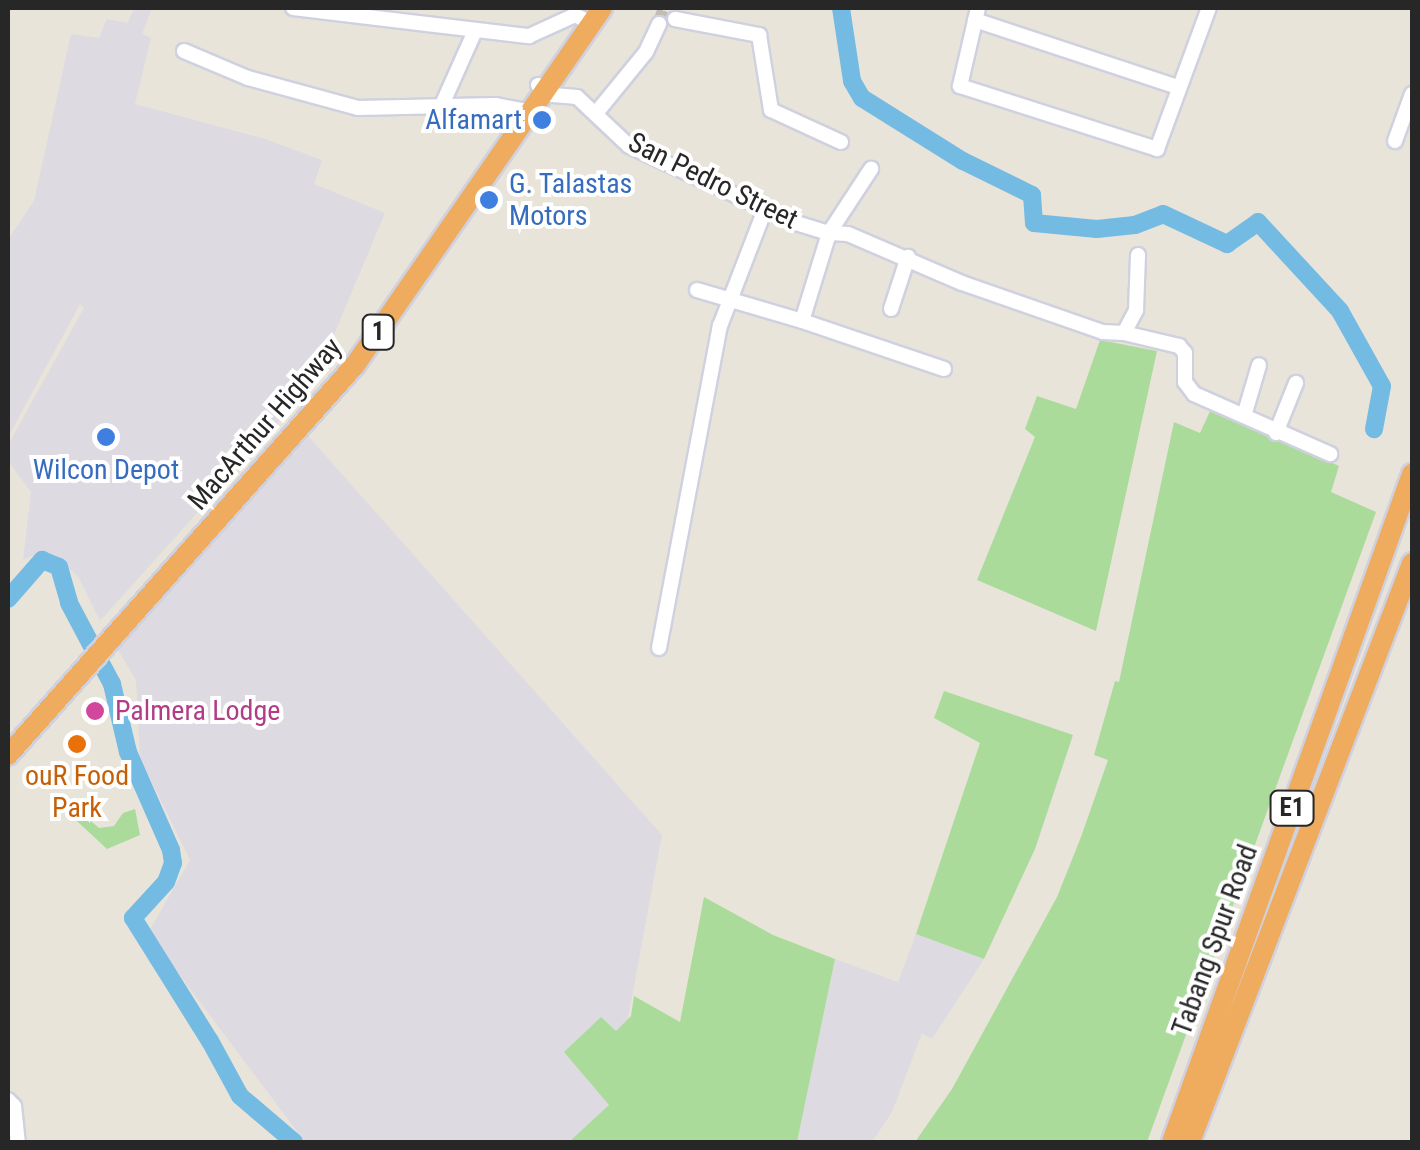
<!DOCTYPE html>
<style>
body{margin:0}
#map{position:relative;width:1420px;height:1150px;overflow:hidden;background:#e9e4da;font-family:"Roboto Condensed",sans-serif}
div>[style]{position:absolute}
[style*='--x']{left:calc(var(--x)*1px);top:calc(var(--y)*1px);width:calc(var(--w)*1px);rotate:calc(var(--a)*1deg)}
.industrial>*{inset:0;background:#dddae1}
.green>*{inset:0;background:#aadb9a}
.river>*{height:18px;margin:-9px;padding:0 9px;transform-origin:9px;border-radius:9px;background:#74bbe3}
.minor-tunnel>*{height:14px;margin-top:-7px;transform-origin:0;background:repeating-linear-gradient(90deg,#c2beb6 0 14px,transparent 0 21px)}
.roads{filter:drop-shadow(2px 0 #cfd1df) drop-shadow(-2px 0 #cfd1df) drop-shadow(0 2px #cfd1df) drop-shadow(0 -2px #cfd1df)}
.minor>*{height:14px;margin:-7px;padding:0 7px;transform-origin:7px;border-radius:7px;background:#fff}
.highway>*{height:20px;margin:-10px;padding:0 10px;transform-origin:10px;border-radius:10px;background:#efab5e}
.dots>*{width:28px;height:28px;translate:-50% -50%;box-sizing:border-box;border:5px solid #fff;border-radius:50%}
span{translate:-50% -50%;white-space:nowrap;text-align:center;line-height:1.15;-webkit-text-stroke:8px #fff;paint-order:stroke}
.shield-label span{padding:2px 8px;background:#fff;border:2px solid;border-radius:8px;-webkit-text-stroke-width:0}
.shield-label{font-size:25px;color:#272727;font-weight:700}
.shop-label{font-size:28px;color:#366cbe}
.right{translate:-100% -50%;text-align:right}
.left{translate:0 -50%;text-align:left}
.street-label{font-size:28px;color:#272727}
.hotel-label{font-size:28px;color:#b23c85}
.food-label{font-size:28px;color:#c56008}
.frame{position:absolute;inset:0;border:10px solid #272727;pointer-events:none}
</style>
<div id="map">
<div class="industrial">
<i style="clip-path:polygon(135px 8px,152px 8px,142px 34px,151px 38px,135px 104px,262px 138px,322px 160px,314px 184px,385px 213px,322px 363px,327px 368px,100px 621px,79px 578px,55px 555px,41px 552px,23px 560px,31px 492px,8px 461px,8px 445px,84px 308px,80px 304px,8px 437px,8px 240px,34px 201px,71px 34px,99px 38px,107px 19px,127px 23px)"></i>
<i style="clip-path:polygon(309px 437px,662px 835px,605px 1142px,305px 1142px,148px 933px,190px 860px,140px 758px,136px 680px,115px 645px)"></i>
<i style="clip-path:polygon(916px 934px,984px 959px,932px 1039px,922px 1033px,892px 1112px,872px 1142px,797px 1142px,835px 959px,898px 982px)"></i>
</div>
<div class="green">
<i style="clip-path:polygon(1100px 340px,1157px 351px,1096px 631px,977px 580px,1035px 437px,1025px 429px,1037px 396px,1076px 409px)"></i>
<i style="clip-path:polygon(1211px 409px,1339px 466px,1331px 492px,1376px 512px,1147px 1142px,915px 1142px,952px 1089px,1057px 897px,1081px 837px,1108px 760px,1094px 755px,1115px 681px,1119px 682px,1174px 422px,1200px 433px)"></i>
<i style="clip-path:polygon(944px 691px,1073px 735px,1035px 849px,984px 959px,916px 934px,980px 743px,934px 718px)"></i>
<i style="clip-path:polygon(83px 804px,87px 818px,99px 828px,114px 826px,123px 813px,135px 809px,140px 835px,107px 849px,66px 811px)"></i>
<i style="clip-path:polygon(704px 897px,773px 935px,835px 959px,797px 1142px,569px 1142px,609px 1105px,564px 1052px,601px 1017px,616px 1031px,631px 1016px,634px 996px,680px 1022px)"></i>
</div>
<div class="river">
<i style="--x:841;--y:8;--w:74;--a:81.4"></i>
<i style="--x:852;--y:81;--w:20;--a:60"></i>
<i style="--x:862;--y:98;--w:119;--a:32"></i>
<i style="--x:963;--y:161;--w:77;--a:26.2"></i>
<i style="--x:1032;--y:195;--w:28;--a:86"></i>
<i style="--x:1034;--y:223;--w:63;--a:5.4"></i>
<i style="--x:1097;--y:229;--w:38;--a:-6"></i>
<i style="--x:1135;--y:225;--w:30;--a:-21"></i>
<i style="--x:1163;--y:214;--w:71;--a:25.1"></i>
<i style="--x:1227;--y:244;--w:38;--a:-35"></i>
<i style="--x:1258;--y:222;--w:121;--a:47.3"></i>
<i style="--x:1340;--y:311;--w:86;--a:60.8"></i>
<i style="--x:1382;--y:386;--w:44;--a:100.5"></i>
<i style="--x:8;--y:599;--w:52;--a:-48.9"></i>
<i style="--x:42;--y:560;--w:18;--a:22"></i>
<i style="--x:59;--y:567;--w:37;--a:74"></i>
<i style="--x:69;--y:603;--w:92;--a:62"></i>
<i style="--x:112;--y:684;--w:70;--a:76.8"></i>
<i style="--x:128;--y:752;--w:107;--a:66.3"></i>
<i style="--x:171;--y:850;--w:13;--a:81"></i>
<i style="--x:173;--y:863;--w:20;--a:110"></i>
<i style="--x:166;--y:882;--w:49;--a:132.5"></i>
<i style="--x:133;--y:918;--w:145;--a:58"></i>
<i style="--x:210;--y:1041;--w:63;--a:61.4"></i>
<i style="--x:240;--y:1096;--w:71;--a:40.4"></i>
</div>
<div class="minor-tunnel">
<i style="--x:659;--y:24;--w:17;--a:-69"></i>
</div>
<div class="roads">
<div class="minor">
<i style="--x:293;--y:8;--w:238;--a:6.8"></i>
<i style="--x:529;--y:36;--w:51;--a:-24.5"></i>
<i style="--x:575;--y:15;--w:18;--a:27"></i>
<i style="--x:978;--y:8;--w:80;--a:103"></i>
<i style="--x:960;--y:86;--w:207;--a:17.7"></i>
<i style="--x:1157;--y:149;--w:150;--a:-69.8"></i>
<i style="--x:675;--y:19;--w:86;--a:10.8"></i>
<i style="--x:759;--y:35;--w:76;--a:80.9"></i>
<i style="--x:771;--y:110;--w:77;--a:24.6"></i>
<i style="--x:975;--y:20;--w:214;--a:18.3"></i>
<i style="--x:184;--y:51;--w:69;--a:22.9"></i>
<i style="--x:248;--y:78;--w:114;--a:15.3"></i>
<i style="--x:358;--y:108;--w:138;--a:-1.2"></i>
<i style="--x:496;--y:105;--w:36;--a:11"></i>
<i style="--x:538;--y:85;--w:18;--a:34"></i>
<i style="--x:553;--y:95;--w:24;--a:5"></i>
<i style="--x:577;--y:97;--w:71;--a:43.3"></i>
<i style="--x:629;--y:146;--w:184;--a:24.8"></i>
<i style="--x:796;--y:223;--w:34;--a:17"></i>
<i style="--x:829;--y:233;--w:77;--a:-56.7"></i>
<i style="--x:441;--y:107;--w:83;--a:-65.9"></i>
<i style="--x:597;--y:112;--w:77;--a:-50.8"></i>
<i style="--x:646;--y:52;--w:31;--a:-65"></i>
<i style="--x:1395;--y:141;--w:50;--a:-70.1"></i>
<i style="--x:697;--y:290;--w:109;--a:16.4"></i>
<i style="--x:891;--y:309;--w:55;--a:-71.9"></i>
<i style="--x:1124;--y:333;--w:57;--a:13.3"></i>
<i style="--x:1179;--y:346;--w:9;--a:49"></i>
<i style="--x:1185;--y:353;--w:29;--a:90"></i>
<i style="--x:1185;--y:382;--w:15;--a:53"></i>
<i style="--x:1194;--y:394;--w:149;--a:23.8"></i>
<i style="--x:944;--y:369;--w:150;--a:-161.3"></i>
<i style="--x:802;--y:321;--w:92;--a:-72.9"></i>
<i style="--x:829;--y:233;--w:19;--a:3"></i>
<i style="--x:848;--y:234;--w:124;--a:23.3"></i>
<i style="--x:962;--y:283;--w:149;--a:19.2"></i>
<i style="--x:1103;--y:332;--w:21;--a:3"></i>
<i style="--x:1124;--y:333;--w:26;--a:-62"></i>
<i style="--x:1136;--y:310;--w:55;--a:-87.9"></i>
<i style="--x:1244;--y:416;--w:53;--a:-73.6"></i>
<i style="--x:1276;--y:433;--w:54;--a:-68.2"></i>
<i style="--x:659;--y:648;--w:328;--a:-79.3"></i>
<i style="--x:720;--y:326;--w:128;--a:-68.9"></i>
<i style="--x:8;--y:1100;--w:8;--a:45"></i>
<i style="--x:14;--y:1106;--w:36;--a:84"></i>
</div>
<div class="highway">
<i style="--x:8;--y:755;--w:522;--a:-48.34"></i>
<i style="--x:355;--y:365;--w:434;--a:-55.3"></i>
<i style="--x:1172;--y:1142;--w:710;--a:-70.24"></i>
<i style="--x:1190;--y:1142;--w:620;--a:-69.02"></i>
</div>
</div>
<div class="dots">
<i style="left:542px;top:120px;background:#3f7fe0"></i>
<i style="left:489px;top:200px;background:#3f7fe0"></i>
<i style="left:106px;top:437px;background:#3f7fe0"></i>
<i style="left:95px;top:711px;background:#d1479c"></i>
<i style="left:77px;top:744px;background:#e8710a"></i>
</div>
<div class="shield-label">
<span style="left:378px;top:332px">1</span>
<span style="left:1292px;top:808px">E1</span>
</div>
<div class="shop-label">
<span class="right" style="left:522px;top:120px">Alfamart</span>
<span class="left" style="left:509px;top:200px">G. Talastas<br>Motors</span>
<span style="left:106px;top:470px">Wilcon Depot</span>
</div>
<div class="street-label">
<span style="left:713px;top:181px;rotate:26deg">San Pedro Street</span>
<span style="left:265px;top:424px;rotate:-49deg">MacArthur Highway</span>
<span style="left:1215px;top:940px;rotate:-70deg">Tabang Spur Road</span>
</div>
<div class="hotel-label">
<span class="left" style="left:115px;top:711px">Palmera Lodge</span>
</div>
<div class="food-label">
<span style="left:77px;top:792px">ouR Food<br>Park</span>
</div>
<div class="frame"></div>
</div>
